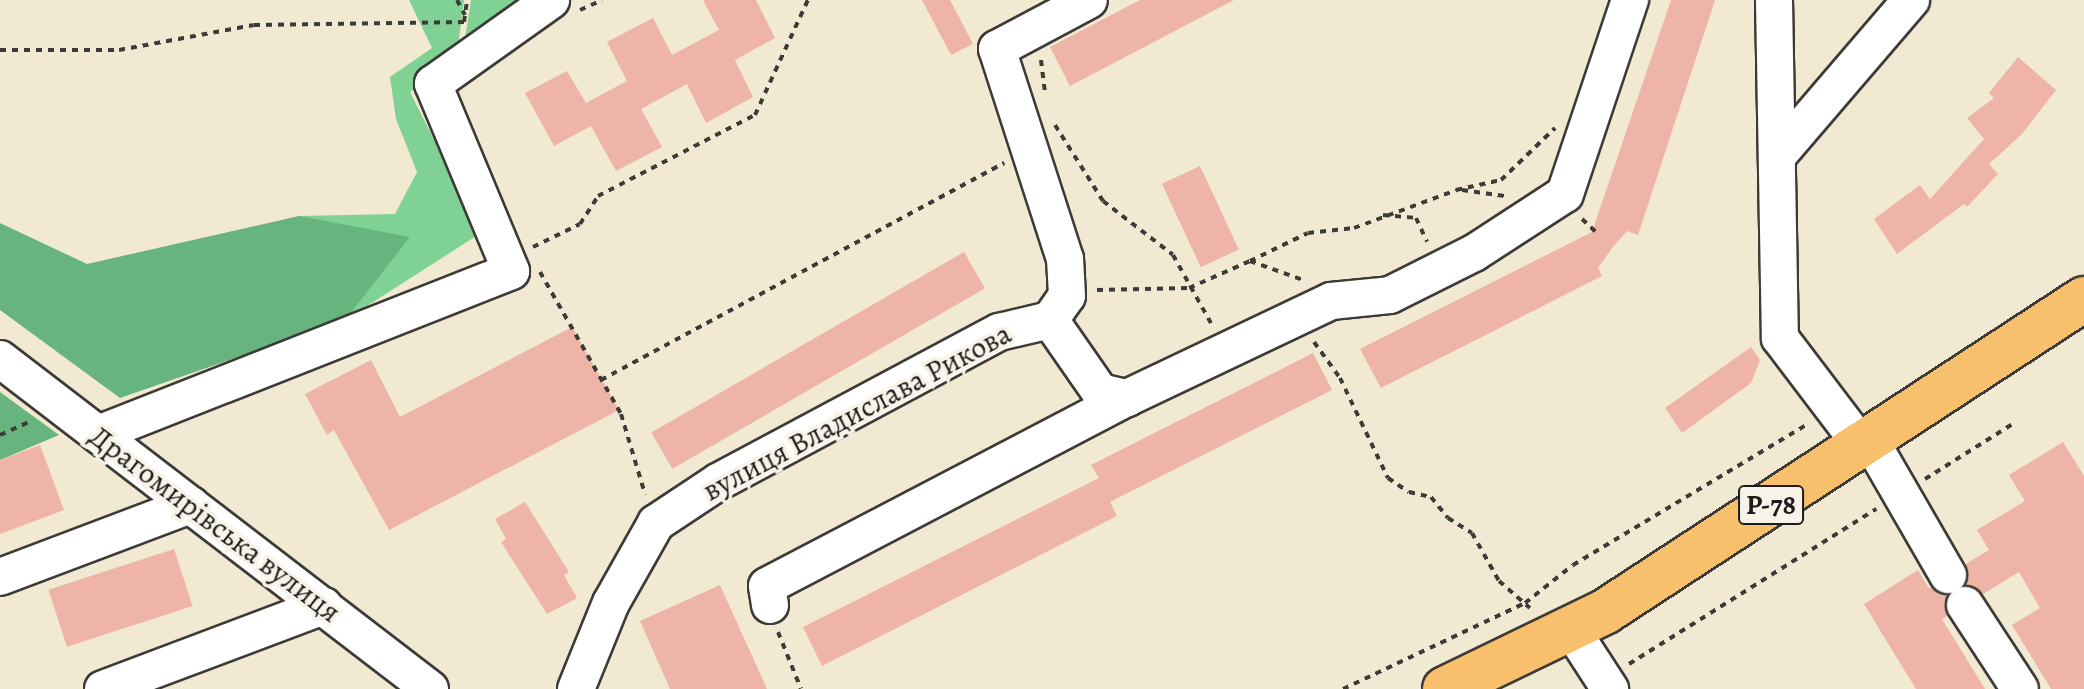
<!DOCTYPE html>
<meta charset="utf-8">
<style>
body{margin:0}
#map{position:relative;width:2084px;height:689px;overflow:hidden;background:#f1e9d1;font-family:Alegreya,serif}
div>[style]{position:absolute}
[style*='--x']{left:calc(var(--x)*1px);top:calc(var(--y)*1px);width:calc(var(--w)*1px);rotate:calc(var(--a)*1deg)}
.green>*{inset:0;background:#7fd294}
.forest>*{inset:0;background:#67b47e}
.building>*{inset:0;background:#edb4a7;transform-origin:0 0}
.path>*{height:4px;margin-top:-2px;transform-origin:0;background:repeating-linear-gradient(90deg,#3c3b37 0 6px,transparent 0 12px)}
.roads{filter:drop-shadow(2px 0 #3c3b37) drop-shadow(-2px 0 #3c3b37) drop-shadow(0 2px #3c3b37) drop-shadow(0 -2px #3c3b37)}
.minor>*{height:36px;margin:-18px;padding:0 18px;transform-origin:18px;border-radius:18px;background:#fff}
.highway>*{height:44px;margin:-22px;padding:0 22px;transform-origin:22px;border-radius:22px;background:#f8bf6c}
span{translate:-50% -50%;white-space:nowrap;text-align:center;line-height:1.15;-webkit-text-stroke:7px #f7f3e8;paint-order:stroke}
.shield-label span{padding:2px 6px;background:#f7f3e8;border:2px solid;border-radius:6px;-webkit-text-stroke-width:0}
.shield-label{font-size:28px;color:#1c1c1c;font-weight:700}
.street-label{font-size:30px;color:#1c1c1c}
</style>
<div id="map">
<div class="green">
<i style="clip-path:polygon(409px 0,464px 0,458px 47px,410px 92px,481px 233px,345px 320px,299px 216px,395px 214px,417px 172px,396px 119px,390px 77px,432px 48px)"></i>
<i style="clip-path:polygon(471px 0,541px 0,462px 57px)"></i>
</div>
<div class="forest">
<i style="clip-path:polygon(299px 216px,410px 237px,345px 320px,120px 398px,0 310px,0 223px,87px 264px)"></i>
<i style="clip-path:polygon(0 392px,59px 435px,0 460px)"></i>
</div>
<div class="building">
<i style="clip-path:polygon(703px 0,756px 0,775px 38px,735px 60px,753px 97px,706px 123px,687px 84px,641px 109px,662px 147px,616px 171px,591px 126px,554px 146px,525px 93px,567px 71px,586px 103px,627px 81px,607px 42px,653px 18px,672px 55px,719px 30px)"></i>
<i style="clip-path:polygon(922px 0,950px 0,973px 44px,951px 55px)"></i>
<i style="clip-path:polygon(1140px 0,1234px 0,1070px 86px,1050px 47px)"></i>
<i style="clip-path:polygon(1671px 0,1715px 0,1638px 235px,1627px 231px,1612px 248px,1598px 268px,1602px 276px,1381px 388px,1360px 349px,1592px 232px)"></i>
<i style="clip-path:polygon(2018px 57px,2056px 90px,2021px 135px,1989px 164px,1998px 174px,1967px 207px,1964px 204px,1897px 254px,1874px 219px,1920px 185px,1930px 199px,1984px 139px,1967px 118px,1994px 98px,1989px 93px)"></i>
<i style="left:1200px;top:166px;width:92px;height:42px;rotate:65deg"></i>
<i style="left:964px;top:252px;width:42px;height:361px;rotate:60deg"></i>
<i style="clip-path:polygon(572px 327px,619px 410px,389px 530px,334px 430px,327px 435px,305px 394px,371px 360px,400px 417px)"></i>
<i style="clip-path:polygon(1751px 347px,1760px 360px,1751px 383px,1682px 433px,1665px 408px)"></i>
<i style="clip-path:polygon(1313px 353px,1332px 390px,1110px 502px,1117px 516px,822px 666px,803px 627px,1099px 478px,1091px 465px)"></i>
<i style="clip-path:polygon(2063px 442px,2084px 476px,2084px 689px,2051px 689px,2012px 625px,2040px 608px,2019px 572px,1983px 594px,1967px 584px,1966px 564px,1989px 550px,1977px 530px,2025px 501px,2009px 475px)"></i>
<i style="clip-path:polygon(40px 445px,64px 510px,0 534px,0 460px)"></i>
<i style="clip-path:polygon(525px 502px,569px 572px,564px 575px,577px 598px,547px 614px,501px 542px,506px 539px,495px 519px)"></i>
<i style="left:174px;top:549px;width:60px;height:132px;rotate:72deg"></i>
<i style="clip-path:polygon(1918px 570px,1928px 587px,1946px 596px,1947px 616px,1942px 619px,1985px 689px,1916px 689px,1864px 604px)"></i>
<i style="clip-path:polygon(720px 585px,767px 689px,670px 689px,640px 621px)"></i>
</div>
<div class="path">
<i style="--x:457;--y:0;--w:17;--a:62"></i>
<i style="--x:580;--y:10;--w:24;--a:-24"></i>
<i style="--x:464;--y:22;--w:22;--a:-82"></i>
<i style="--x:0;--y:50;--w:119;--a:0"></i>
<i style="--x:119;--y:50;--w:137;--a:-10.5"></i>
<i style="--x:254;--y:25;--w:213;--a:-0.8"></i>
<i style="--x:1041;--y:60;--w:31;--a:83"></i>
<i style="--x:1055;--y:125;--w:90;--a:57.7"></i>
<i style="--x:1103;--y:201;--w:88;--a:37.6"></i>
<i style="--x:1173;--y:255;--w:80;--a:60.9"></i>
<i style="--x:1462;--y:190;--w:43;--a:7.9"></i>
<i style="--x:1383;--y:215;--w:33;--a:5"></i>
<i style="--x:1416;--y:218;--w:26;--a:65"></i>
<i style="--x:1582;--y:219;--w:19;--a:43"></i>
<i style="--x:533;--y:247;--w:52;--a:-26.1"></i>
<i style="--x:580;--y:224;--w:33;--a:-57"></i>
<i style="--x:598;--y:196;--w:177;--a:-27.3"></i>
<i style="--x:755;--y:115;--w:127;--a:-65.3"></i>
<i style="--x:1250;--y:261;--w:64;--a:-25.8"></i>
<i style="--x:1308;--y:233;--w:46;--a:-6.2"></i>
<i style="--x:1354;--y:228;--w:109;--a:-20.4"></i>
<i style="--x:1456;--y:190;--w:46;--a:-12.5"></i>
<i style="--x:1501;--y:180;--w:75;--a:-43.9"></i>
<i style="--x:540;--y:272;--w:163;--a:60.3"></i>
<i style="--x:621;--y:414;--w:84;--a:73.3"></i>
<i style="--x:1097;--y:290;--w:92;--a:-1.2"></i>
<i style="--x:1189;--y:288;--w:67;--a:-23.9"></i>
<i style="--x:1250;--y:261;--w:56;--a:19.7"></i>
<i style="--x:1314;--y:342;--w:44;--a:54.2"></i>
<i style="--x:1340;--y:378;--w:111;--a:64.4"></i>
<i style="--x:1388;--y:478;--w:25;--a:34"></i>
<i style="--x:1409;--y:492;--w:23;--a:13"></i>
<i style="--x:1431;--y:497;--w:27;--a:51"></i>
<i style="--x:1448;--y:518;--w:28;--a:32"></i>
<i style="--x:1472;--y:533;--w:55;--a:60.6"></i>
<i style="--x:1499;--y:581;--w:41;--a:41.1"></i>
<i style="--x:601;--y:380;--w:458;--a:-28.3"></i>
<i style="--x:0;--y:435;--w:34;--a:-24"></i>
<i style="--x:1925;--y:479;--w:102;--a:-32.1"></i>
<i style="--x:778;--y:632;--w:61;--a:68"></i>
<i style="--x:1629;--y:664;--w:292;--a:-32.1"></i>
<i style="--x:1343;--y:689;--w:201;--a:-25.3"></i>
<i style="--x:1525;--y:603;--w:61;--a:-38.4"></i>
<i style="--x:1573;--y:565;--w:275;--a:-31"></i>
</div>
<div class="roads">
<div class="minor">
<i style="--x:1774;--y:0;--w:338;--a:89"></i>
<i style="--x:1780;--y:338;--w:136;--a:52.8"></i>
<i style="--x:1779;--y:154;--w:203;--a:-49.4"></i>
<i style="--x:1050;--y:320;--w:88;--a:55.2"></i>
<i style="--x:1100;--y:392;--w:28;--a:13"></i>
<i style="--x:1127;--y:398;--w:226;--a:-25.4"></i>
<i style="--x:1331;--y:301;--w:59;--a:-5.8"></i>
<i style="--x:1390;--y:295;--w:94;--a:-26.6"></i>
<i style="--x:1474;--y:253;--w:108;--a:-33"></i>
<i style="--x:1565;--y:194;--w:205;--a:-71.5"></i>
<i style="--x:1050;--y:320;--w:29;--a:-55"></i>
<i style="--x:1067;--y:296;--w:37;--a:-93"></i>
<i style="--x:1065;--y:259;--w:221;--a:-107.9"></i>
<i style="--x:997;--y:49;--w:104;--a:-28"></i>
<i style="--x:0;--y:359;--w:542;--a:37.5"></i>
<i style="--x:98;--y:434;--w:444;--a:-21.5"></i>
<i style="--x:511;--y:271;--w:203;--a:-112.6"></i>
<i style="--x:433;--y:84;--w:145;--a:-35.4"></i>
<i style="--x:1870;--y:440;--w:156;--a:60"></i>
<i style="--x:0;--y:577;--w:204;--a:-20.7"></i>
<i style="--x:770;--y:605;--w:19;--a:-99"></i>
<i style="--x:767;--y:586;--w:406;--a:-27.6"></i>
<i style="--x:1965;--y:605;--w:100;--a:56.8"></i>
<i style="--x:1571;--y:629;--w:72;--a:57"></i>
<i style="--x:103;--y:689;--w:236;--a:-20.6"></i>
<i style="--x:576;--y:689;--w:93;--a:-67.9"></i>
<i style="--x:611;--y:603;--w:92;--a:-60.6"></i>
<i style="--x:656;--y:523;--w:74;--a:-33.5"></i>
<i style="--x:718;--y:482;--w:319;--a:-28.1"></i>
<i style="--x:999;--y:332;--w:52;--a:-13.2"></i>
</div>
<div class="highway">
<i style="--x:1445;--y:689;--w:179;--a:-25.8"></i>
<i style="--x:1606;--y:611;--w:571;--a:-33.13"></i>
</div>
</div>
<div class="shield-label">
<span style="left:1771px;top:505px">Р-78</span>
</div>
<div class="street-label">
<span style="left:857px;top:412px;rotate:-28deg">вулиця Владислава Рикова</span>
<span style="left:215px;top:524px;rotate:37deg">Драгомирівська вулиця</span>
</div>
</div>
